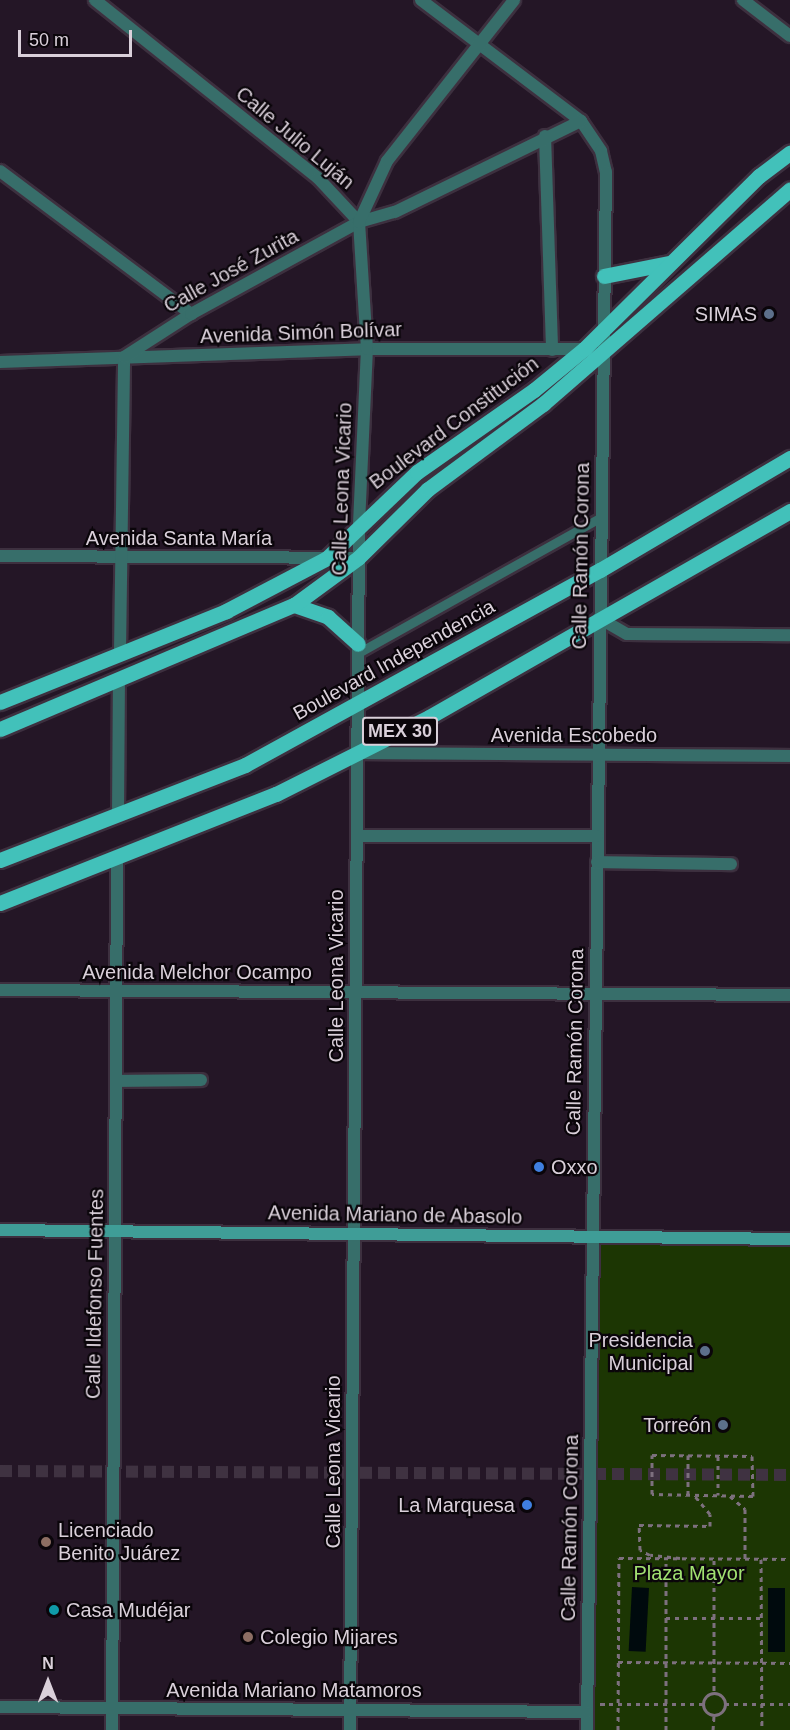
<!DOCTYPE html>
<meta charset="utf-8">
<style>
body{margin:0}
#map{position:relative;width:790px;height:1730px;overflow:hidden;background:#241626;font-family:Helvetica,sans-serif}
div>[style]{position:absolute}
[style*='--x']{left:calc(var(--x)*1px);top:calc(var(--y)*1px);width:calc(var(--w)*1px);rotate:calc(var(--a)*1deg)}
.green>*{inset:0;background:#1c3603;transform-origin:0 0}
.water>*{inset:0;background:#000a0d;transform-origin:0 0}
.secondary-tunnel>*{height:12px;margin-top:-6px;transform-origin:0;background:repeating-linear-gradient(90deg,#3f3241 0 12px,transparent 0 18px)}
.path>*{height:3px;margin-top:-1.5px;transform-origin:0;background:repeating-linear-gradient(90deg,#7d707e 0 4.5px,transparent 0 9px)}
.path>.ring{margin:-1.5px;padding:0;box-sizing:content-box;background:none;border:3px solid #7d707e;border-radius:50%}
.roads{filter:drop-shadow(2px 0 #3d303f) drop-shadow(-2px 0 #3d303f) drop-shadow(0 2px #3d303f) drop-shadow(0 -2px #3d303f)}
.lane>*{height:9px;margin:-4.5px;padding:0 4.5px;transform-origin:4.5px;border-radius:4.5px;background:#376e6a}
.street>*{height:12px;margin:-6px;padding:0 6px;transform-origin:6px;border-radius:6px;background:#376e6a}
.secondary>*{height:12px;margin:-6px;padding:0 6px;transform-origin:6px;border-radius:6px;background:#3f9d97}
.primary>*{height:15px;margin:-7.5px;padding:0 7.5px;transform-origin:7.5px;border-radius:7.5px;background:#42c1ba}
.dots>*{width:16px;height:16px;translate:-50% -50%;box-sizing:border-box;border:3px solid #0a050a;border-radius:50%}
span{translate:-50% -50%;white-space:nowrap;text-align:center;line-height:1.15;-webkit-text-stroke:4.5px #0a050a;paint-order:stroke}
.shield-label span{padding:2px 4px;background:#0a050a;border:2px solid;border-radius:4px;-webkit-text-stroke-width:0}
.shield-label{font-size:18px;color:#dad0da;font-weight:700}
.street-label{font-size:20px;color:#dad0da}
.poi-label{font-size:20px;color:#dad0da}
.right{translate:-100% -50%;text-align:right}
.left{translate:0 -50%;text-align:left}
.park-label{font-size:20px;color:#a1e171}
.north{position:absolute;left:18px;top:1652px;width:60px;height:60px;-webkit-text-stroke:4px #0a050a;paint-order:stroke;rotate:0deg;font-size:16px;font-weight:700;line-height:24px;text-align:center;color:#dad0da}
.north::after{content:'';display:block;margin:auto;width:21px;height:27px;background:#dad0da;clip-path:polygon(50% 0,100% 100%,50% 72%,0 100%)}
.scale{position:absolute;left:18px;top:30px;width:114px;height:27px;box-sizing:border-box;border:3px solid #dad0da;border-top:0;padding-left:8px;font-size:18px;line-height:21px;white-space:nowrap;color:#dad0da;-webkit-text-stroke:4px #0a050a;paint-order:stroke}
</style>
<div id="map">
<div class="green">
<i style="left:593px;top:1238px;width:197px;height:492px"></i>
</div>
<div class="water">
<i style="left:632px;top:1587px;width:17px;height:64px;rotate:3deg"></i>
<i style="left:768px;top:1588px;width:17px;height:64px"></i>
</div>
<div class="secondary-tunnel">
<i style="--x:0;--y:1471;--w:790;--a:0.29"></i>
</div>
<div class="path">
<i style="--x:652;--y:1455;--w:100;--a:0.6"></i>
<i style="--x:752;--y:1456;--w:40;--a:88.6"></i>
<i style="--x:753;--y:1496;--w:101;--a:-178.9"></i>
<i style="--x:652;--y:1494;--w:39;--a:-90"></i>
<i style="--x:688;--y:1455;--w:40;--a:90"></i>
<i style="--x:718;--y:1456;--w:39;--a:90"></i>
<i style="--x:730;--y:1496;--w:20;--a:41"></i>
<i style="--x:745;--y:1509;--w:50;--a:90"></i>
<i style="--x:680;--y:1558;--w:30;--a:-174"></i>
<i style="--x:650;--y:1555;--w:11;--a:-153"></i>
<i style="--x:640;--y:1550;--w:25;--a:-92"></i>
<i style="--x:639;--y:1525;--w:71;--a:0.8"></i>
<i style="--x:710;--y:1526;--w:12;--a:-90"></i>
<i style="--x:710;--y:1514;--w:23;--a:-130"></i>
<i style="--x:761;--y:1559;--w:171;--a:89.7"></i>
<i style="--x:714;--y:1560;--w:133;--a:90"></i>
<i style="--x:666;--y:1618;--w:95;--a:0"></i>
<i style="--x:618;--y:1662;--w:172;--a:0.3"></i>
<i class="ring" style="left:703px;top:1693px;width:19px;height:19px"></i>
<i style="--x:600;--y:1704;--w:103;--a:0"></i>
<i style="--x:725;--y:1704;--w:65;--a:0"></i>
<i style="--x:618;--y:1730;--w:172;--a:-89.7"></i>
<i style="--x:619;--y:1558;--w:171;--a:0.3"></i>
<i style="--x:666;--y:1730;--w:171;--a:-90"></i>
<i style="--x:713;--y:1730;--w:15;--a:-86"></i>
</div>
<div class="roads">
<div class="lane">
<i style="--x:358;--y:653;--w:278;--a:-29.2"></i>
</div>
<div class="street">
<i style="--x:95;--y:0;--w:285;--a:38.6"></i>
<i style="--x:318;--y:178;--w:60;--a:47"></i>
<i style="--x:421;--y:0;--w:201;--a:37.1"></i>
<i style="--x:581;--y:121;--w:36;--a:56"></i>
<i style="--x:601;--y:151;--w:22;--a:77"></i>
<i style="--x:606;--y:172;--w:1558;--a:90.7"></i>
<i style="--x:743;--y:0;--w:59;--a:37.5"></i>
<i style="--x:545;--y:136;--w:214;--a:88.1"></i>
<i style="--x:0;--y:171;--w:239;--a:36.8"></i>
<i style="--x:0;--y:362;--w:367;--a:-2"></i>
<i style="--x:367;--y:349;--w:221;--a:0"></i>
<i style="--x:0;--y:556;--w:358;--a:0.3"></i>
<i style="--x:599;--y:618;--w:32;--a:30"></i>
<i style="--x:627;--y:634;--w:163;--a:0.4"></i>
<i style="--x:120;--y:652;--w:295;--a:-89.2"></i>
<i style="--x:124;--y:357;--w:80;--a:-32.7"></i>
<i style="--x:191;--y:314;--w:192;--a:-28.7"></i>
<i style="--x:359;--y:222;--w:37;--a:-16"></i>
<i style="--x:395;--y:212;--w:207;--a:-26.1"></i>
<i style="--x:358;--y:753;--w:432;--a:0.4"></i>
<i style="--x:118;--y:816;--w:135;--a:-89.6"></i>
<i style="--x:357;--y:836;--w:240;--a:0"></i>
<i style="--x:597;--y:862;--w:134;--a:0.9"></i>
<i style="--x:0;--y:990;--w:790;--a:0.36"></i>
<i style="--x:118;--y:1081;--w:83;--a:-0.7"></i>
<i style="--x:0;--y:1707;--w:587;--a:0.49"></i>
<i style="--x:112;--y:1730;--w:872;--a:-89.67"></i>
<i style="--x:350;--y:1730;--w:1206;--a:-89.57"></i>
<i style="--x:359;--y:524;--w:175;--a:-87.4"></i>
<i style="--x:367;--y:349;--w:127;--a:-93.6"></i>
<i style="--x:359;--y:222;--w:67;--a:-65.3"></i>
<i style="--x:387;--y:161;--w:205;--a:-51.7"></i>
</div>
<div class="secondary">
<i style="--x:0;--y:1230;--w:790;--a:0.65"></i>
</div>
<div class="primary">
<i style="--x:604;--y:276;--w:66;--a:-11.3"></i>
<i style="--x:294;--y:605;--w:36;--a:19"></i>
<i style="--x:328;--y:617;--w:40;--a:42"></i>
<i style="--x:0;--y:702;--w:244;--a:-21.9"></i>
<i style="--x:226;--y:611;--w:114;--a:-27.7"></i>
<i style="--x:327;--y:558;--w:124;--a:-43.7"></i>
<i style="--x:417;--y:472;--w:143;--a:-35"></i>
<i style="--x:534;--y:390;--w:65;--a:-39.4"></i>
<i style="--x:584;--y:349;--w:246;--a:-44.7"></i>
<i style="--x:759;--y:176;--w:39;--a:-37"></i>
<i style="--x:0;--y:729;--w:319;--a:-22.9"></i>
<i style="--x:294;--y:605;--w:79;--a:-36.3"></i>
<i style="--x:358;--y:558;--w:98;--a:-44.6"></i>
<i style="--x:428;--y:489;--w:143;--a:-36.5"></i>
<i style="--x:543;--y:404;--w:327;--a:-41"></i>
<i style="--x:0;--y:860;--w:263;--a:-21.2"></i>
<i style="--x:245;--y:765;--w:405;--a:-28.8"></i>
<i style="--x:600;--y:570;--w:221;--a:-30.5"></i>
<i style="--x:0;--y:903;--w:297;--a:-21.6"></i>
<i style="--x:276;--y:794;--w:171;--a:-26.7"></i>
<i style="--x:429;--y:717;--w:416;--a:-29.7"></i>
</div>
</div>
<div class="dots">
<i style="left:769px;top:314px;background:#5c6f8a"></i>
<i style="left:539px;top:1167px;background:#3f7fe0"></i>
<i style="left:705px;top:1351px;background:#5c6f8a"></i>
<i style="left:723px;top:1425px;background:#5c6f8a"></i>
<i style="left:527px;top:1505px;background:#3f7fe0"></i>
<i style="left:46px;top:1542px;background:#8d6e63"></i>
<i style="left:54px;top:1610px;background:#0f9aa8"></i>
<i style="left:248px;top:1637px;background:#8d6e63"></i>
</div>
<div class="shield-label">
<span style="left:400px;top:731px">MEX 30</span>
</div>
<div class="street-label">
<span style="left:295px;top:138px;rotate:40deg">Calle Julio Luján</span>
<span style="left:231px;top:271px;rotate:-29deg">Calle José Zurita</span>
<span style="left:301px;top:333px;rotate:-2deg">Avenida Simón Bolívar</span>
<span style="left:454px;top:423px;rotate:-37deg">Boulevard Constitución</span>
<span style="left:342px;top:489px;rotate:-88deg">Calle Leona Vicario</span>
<span style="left:179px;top:538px">Avenida Santa María</span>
<span style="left:581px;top:556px;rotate:-89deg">Calle Ramón Corona</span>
<span style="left:394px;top:660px;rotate:-29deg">Boulevard Independencia</span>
<span style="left:574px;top:735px">Avenida Escobedo</span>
<span style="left:197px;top:972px">Avenida Melchor Ocampo</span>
<span style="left:336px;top:976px;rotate:-90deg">Calle Leona Vicario</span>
<span style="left:575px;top:1042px;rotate:-89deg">Calle Ramón Corona</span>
<span style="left:395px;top:1215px;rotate:1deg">Avenida Mariano de Abasolo</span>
<span style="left:95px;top:1294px;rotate:-89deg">Calle Ildefonso Fuentes</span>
<span style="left:333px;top:1462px;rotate:-90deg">Calle Leona Vicario</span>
<span style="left:570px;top:1528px;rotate:-89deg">Calle Ramón Corona</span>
<span style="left:294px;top:1690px">Avenida Mariano Matamoros</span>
</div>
<div class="poi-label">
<span class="right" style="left:757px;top:314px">SIMAS</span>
<span class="left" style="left:551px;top:1167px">Oxxo</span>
<span class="right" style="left:693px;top:1352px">Presidencia<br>Municipal</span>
<span class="right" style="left:711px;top:1425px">Torreón</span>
<span class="right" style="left:515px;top:1505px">La Marquesa</span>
<span class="left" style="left:58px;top:1542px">Licenciado<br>Benito Juárez</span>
<span class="left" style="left:66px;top:1610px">Casa Mudéjar</span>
<span class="left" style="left:260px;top:1637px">Colegio Mijares</span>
</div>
<div class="park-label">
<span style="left:689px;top:1573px">Plaza Mayor</span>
</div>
<div class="north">N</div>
<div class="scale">50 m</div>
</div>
